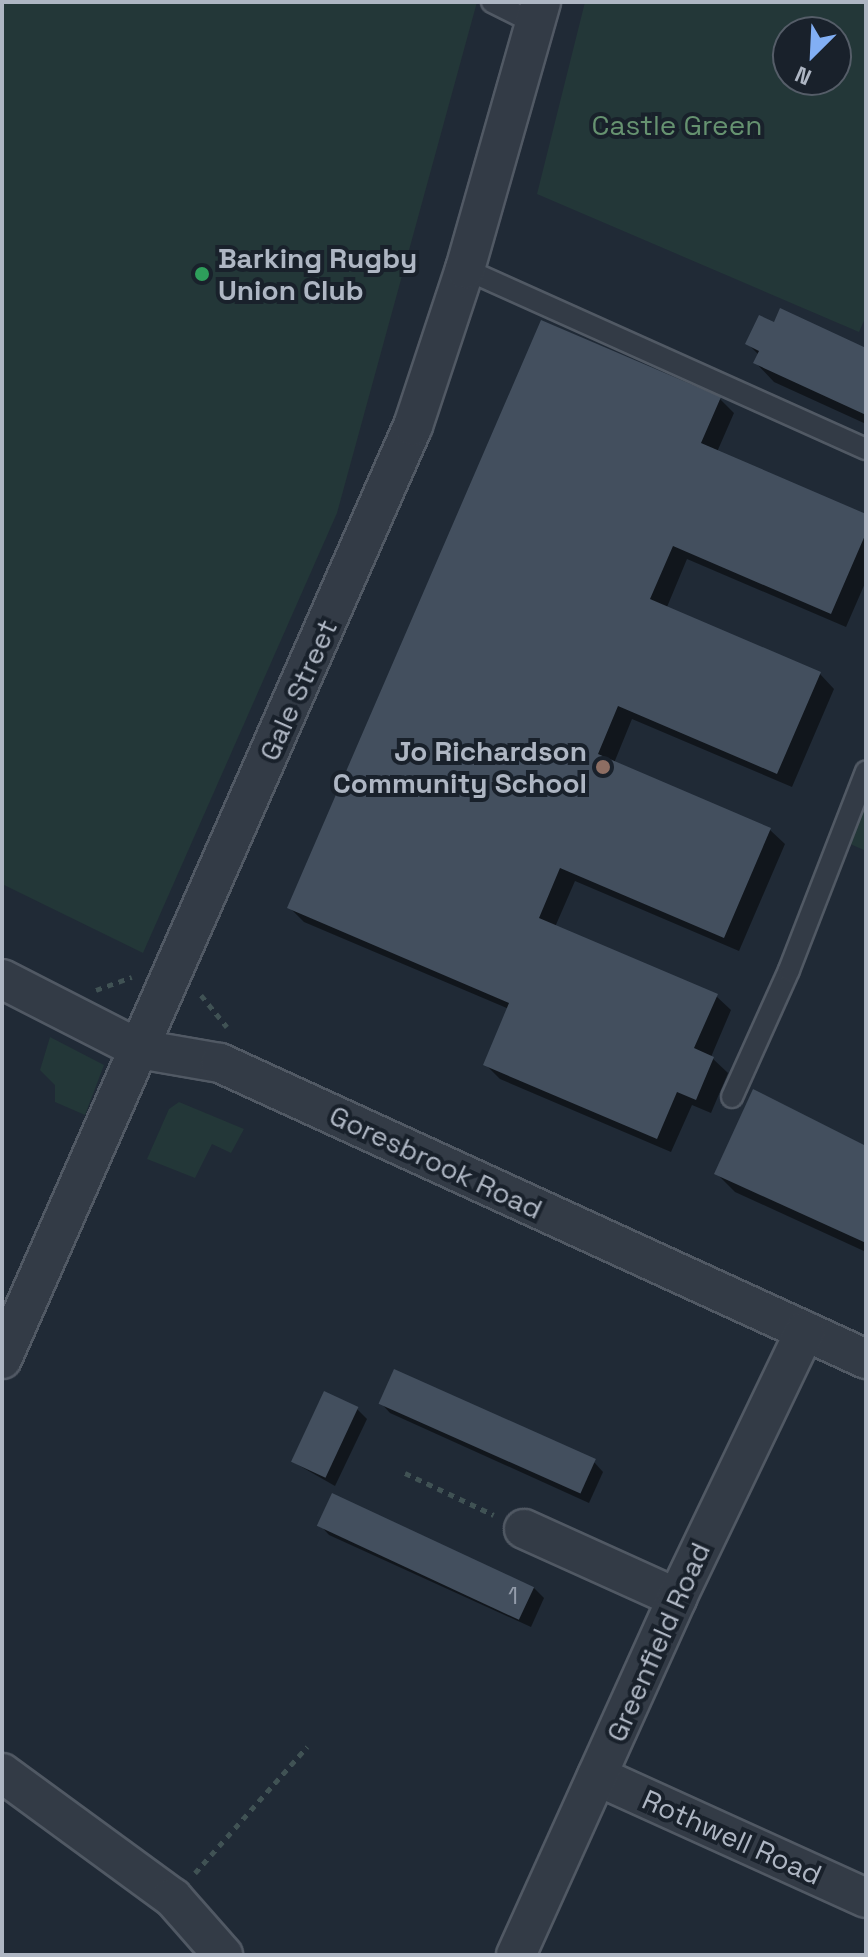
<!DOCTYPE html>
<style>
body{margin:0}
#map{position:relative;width:868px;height:1957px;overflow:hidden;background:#202a36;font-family:"Space Grotesk",sans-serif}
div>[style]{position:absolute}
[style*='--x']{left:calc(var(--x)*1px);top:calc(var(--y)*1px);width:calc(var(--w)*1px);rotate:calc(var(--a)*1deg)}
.green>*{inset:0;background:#233738}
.shadow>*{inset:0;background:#0007}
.building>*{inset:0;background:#434f5e;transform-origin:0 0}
.path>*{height:5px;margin-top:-2.5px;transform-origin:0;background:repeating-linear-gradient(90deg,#405254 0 6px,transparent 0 12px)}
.roads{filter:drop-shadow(2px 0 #515964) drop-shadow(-2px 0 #515964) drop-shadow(0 2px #515964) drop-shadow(0 -2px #515964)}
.service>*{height:20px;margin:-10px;padding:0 10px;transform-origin:10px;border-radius:10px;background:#333b46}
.minor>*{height:38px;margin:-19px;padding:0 19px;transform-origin:19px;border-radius:19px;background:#333b46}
.dots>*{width:22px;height:22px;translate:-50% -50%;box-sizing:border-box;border:4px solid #19212b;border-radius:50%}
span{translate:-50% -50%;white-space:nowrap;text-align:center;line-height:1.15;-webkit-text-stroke:8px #19212b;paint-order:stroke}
.number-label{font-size:24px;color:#939caa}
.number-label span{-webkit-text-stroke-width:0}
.park-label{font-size:28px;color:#669270}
.poi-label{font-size:28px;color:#aeb6c3;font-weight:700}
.left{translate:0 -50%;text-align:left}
.right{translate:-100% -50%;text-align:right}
.street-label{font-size:28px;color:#aeb6c3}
.frame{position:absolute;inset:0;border:4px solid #aeb6c3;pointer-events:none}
.north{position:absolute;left:772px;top:16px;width:80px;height:80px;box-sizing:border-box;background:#19212b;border:2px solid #555d68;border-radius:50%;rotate:204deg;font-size:22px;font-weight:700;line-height:32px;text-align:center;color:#aeb6c3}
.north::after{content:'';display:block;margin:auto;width:28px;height:36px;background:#82aff4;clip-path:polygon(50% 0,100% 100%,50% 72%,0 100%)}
</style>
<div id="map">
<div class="green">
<i style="clip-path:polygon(2px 2px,477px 2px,337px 513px,143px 953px,2px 884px)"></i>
<i style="clip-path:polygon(evenodd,585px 2px,866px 2px,866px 316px,859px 332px,537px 194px,585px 2px,788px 32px,836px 32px,836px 80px,788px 80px,788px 32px)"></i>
<i style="clip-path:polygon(866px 802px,866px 851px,848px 843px)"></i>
<i style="clip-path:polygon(50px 1037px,104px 1065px,85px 1115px,55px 1102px,55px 1085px,40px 1070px)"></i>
<i style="clip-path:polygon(179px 1102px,244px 1129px,231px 1153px,212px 1144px,195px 1178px,147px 1159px,169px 1109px)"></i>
</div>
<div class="shadow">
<i style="clip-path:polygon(775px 325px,866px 350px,866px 424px,774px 382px,756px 363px,759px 355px,748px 344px)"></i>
<i style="clip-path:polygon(719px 398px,734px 413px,717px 452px,866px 516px,866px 581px,846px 627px,687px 559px,667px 607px,820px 674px,834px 689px,792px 787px,632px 719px,614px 763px,770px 830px,785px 844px,739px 951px,575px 881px,555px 927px,716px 996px,731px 1010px,711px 1057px,728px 1073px,711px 1113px,692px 1105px,671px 1152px,500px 1079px,485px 1064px,509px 1009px,304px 922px,289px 907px)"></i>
<i style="clip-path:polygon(866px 1147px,866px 1252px,735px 1192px,717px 1174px)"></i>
<i style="clip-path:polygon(381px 1403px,594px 1462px,603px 1472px,589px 1503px,390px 1413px)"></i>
<i style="clip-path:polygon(357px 1409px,367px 1419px,335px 1486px,293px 1462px)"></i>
<i style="clip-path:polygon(320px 1525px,534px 1588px,544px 1598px,531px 1627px,329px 1535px)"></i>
</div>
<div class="building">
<i style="clip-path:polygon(780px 308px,866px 348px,866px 415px,753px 363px,759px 351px,745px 344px,759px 315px,774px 322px)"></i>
<i style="clip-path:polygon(541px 320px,721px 397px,701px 443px,866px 514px,866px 533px,831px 614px,673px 546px,650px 599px,821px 672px,777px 774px,618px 706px,598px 754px,771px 828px,724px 938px,560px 868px,539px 918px,718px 994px,694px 1048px,714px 1057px,696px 1100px,677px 1092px,657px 1139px,483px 1065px,509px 1003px,287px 908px)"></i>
<i style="clip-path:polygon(753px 1089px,866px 1146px,866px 1243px,714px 1174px)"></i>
<i style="left:394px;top:1369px;width:221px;height:38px;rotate:24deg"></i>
<i style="left:324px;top:1391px;width:38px;height:78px;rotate:25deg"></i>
<i style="left:332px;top:1493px;width:223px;height:36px;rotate:25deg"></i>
</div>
<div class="path">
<i style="--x:96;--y:990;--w:38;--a:-20"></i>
<i style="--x:201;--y:995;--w:41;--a:50.9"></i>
<i style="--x:405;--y:1473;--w:98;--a:25.3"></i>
<i style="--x:195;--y:1873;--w:169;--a:-48.4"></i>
</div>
<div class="roads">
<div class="service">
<i style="--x:492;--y:2;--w:49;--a:26.6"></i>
<i style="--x:465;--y:269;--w:440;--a:24.2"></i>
<i style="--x:732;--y:1097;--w:139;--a:-65.8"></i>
<i style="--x:789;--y:970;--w:213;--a:-68.8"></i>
</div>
<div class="minor">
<i style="--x:2;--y:979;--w:154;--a:27.1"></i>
<i style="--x:139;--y:1049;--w:82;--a:9.8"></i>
<i style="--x:220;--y:1063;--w:711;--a:24.62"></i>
<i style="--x:2;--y:1359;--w:1020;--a:-66.23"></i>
<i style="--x:413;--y:426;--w:165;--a:-71.7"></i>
<i style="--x:465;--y:269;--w:278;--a:-74.1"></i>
<i style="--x:524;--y:1529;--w:168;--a:24.3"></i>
<i style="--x:2;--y:1773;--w:212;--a:36.2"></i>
<i style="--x:173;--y:1898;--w:76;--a:48.7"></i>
<i style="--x:597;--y:1776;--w:295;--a:24.4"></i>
<i style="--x:516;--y:1955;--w:392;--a:-65.7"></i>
<i style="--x:677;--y:1598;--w:296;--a:-64.4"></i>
</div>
</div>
<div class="dots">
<i style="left:202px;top:274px;background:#2e9e5b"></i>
<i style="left:603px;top:767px;background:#8d6e63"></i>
</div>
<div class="number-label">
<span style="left:513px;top:1596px">1</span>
</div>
<div class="park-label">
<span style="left:677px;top:125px">Castle Green</span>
</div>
<div class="poi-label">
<span class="left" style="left:218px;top:274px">Barking Rugby<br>Union Club</span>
<span class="right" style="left:587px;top:767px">Jo Richardson<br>Community School</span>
</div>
<div class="street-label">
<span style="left:298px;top:690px;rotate:-66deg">Gale Street</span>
<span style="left:436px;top:1162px;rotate:25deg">Goresbrook Road</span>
<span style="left:658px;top:1642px;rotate:-66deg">Greenfield Road</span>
<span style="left:732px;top:1837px;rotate:24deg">Rothwell Road</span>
</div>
<div class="frame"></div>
<div class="north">N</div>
</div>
